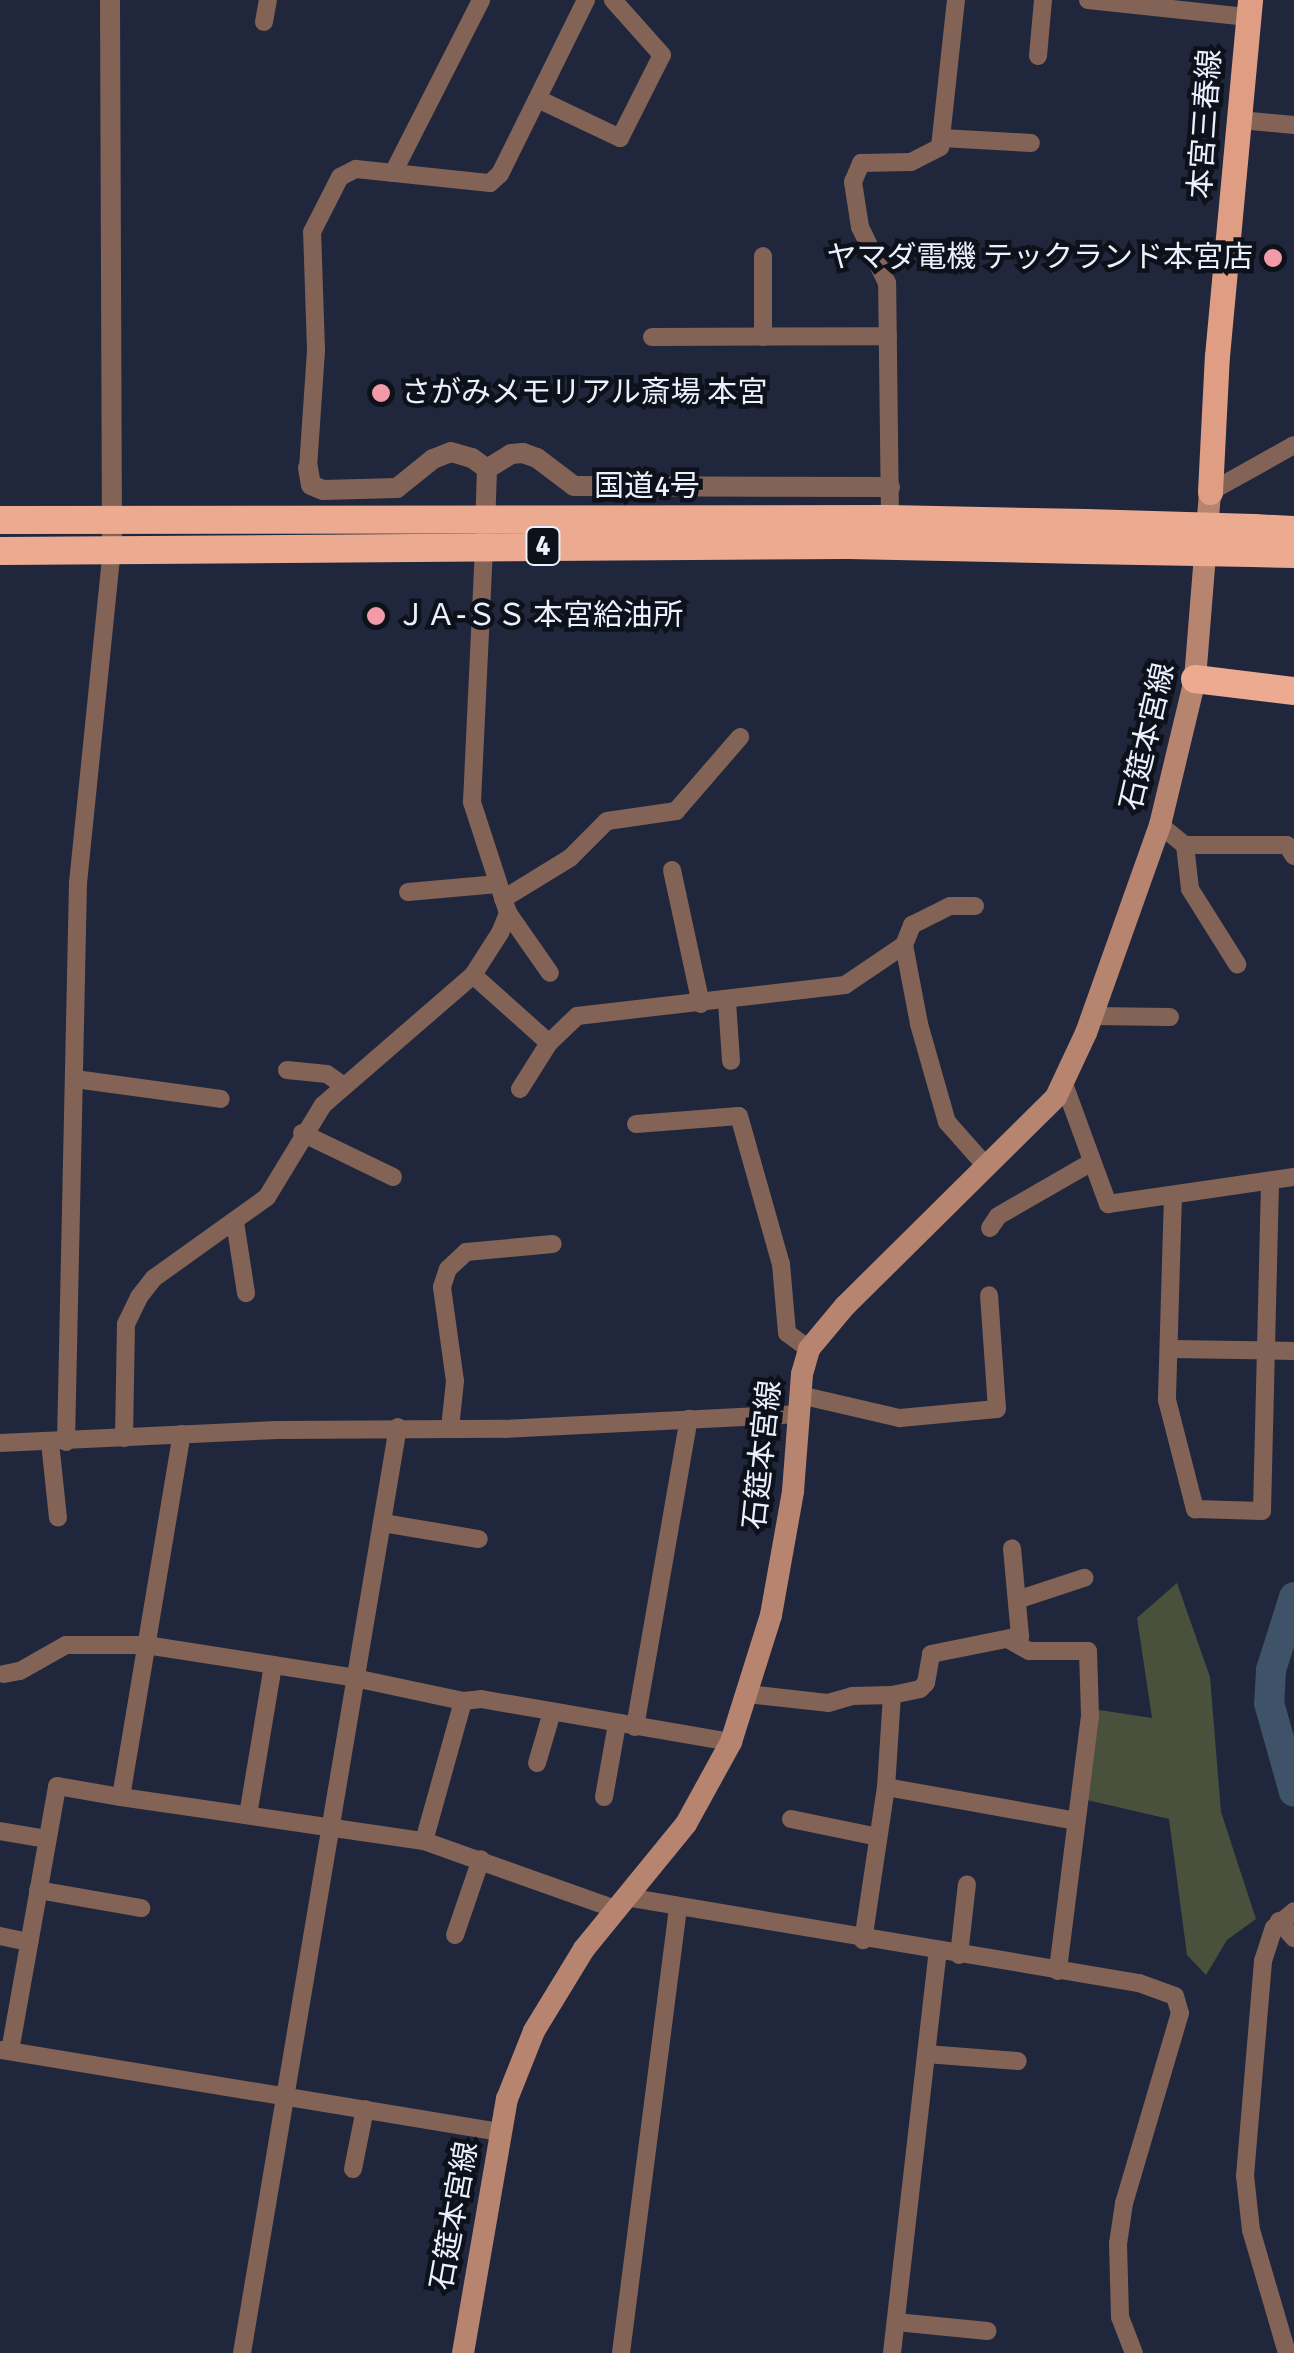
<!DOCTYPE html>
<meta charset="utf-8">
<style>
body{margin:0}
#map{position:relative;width:1294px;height:2353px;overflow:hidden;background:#20273c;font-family:Signika,"Noto Sans JP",sans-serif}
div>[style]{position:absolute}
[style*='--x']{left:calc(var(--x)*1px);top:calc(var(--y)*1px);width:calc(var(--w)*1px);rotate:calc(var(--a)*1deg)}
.green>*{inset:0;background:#49503c}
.river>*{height:30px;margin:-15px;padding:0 15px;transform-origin:15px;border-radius:15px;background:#3e5367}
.minor>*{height:18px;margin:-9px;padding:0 9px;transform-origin:9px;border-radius:9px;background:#836356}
.tertiary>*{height:20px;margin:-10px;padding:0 10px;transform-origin:10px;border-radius:10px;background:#836356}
.secondary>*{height:22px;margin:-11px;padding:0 11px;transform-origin:11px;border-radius:11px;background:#b78470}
.primary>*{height:25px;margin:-12.5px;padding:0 12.5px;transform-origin:12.5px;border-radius:12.5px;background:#df9d83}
.trunk>*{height:28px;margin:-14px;padding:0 14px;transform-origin:14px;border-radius:14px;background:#ecab91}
.trunk-bridge>*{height:28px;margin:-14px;padding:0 14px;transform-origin:14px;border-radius:14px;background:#ecab91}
.dots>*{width:28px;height:28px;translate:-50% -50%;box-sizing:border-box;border:5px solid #0d111a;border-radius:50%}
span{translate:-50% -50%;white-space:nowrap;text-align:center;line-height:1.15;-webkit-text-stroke:9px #0d111a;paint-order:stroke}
.shield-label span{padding:2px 8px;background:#0d111a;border:2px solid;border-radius:8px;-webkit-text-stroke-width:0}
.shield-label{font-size:28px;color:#eaf0fe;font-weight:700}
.street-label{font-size:30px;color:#eaf0fe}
.poi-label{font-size:30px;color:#eaf0fe}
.right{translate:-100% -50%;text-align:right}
.left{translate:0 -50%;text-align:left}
</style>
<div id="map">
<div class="green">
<i style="clip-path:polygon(1177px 1583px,1210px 1677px,1221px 1812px,1256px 1919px,1227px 1940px,1206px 1975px,1187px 1955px,1169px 1819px,1087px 1800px,1099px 1710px,1152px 1718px,1137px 1618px)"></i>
</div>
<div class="river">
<i style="--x:1294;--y:1597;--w:77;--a:107.5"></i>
<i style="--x:1271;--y:1670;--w:33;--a:93"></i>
<i style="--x:1269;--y:1703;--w:92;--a:74.3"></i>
</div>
<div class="minor">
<i style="--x:1088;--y:0;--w:161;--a:6.1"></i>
<i style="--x:264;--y:22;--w:22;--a:-80"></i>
<i style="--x:1038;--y:56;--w:56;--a:-84.9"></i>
<i style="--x:538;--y:99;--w:91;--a:25.4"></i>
<i style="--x:620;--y:138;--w:93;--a:-63.2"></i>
<i style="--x:662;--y:55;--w:74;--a:-131.7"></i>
<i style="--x:1240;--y:120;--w:54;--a:5.3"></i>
<i style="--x:942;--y:138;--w:89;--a:3.2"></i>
<i style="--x:393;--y:173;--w:194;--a:-63"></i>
<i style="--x:763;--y:256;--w:81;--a:90"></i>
<i style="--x:652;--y:337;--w:236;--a:-0.2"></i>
<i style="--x:308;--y:468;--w:118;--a:-86.1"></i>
<i style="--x:316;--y:350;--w:118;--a:-91.9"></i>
<i style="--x:312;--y:232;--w:62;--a:-63"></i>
<i style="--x:340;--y:177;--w:18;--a:-27"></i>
<i style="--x:356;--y:169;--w:135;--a:6"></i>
<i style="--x:490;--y:183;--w:13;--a:-42"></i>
<i style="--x:500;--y:174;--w:194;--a:-63.7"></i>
<i style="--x:1210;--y:492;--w:96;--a:-29.2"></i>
<i style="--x:890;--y:519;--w:236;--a:-90.7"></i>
<i style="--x:887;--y:283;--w:62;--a:-115.7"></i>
<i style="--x:860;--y:227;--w:46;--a:-98.8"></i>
<i style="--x:853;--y:182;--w:21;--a:-67"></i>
<i style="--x:861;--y:163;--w:50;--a:-1.1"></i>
<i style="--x:911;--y:162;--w:33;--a:-27"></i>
<i style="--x:940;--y:147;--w:148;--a:-83.8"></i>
<i style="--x:1160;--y:825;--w:32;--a:39"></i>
<i style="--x:1185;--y:845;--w:44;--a:83.5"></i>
<i style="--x:1190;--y:889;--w:89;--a:57.9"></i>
<i style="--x:1185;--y:845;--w:102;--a:0"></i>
<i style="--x:1287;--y:845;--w:13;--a:58"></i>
<i style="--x:672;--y:870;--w:137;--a:77.8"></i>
<i style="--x:408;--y:892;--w:90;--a:-5.1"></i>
<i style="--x:503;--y:899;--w:79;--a:-31.5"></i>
<i style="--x:570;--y:858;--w:52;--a:-45"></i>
<i style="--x:607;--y:821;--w:70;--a:-8.2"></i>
<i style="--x:676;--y:811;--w:98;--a:-49.1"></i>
<i style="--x:508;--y:913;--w:73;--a:55"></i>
<i style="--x:904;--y:945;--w:22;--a:-68"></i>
<i style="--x:912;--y:925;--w:42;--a:-26.6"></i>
<i style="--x:950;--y:906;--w:25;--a:0"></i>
<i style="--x:473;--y:975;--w:102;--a:41.8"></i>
<i style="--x:549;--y:1043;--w:39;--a:-44"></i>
<i style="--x:577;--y:1016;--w:270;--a:-6.6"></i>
<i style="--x:845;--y:985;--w:71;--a:-34.1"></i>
<i style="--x:904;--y:945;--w:80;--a:79.2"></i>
<i style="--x:919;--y:1024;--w:102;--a:74.1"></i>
<i style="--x:947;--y:1122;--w:57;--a:48.5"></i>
<i style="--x:727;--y:1002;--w:59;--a:86.1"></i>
<i style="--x:1093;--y:1016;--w:77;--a:0.7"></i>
<i style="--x:287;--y:1070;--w:40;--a:5.7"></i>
<i style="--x:327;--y:1074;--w:21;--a:35"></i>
<i style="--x:75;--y:1079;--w:147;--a:7.8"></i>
<i style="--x:1064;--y:1084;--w:128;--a:69.9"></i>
<i style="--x:1108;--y:1204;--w:188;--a:-8.3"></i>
<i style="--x:520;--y:1089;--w:54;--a:-57.8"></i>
<i style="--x:636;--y:1124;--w:103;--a:-4.4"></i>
<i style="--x:739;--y:1116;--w:154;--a:74.2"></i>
<i style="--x:781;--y:1264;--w:69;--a:85"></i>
<i style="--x:787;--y:1333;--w:27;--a:36"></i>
<i style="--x:302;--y:1133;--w:101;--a:25.8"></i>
<i style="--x:1173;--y:1195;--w:205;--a:91.7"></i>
<i style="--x:1167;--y:1400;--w:113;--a:75.6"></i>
<i style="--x:1195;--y:1509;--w:67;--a:1.7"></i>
<i style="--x:1262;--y:1511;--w:330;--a:-88.6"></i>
<i style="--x:235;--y:1222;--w:72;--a:81.2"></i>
<i style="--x:990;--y:1228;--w:14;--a:-56"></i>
<i style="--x:998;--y:1216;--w:106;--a:-29.9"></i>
<i style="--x:1171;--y:1349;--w:123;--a:0.9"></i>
<i style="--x:800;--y:1395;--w:103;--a:13"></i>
<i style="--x:900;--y:1418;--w:97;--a:-5.3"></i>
<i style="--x:997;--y:1409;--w:114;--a:-94"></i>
<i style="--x:450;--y:1428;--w:47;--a:-83.9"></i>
<i style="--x:455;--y:1381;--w:95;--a:-97.9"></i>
<i style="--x:442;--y:1287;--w:19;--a:-72"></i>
<i style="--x:448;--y:1269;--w:25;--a:-43"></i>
<i style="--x:466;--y:1252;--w:87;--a:-5.3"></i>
<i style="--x:124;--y:1438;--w:114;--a:-89"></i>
<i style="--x:126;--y:1324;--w:30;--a:-64"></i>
<i style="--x:139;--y:1297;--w:24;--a:-52"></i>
<i style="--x:154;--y:1278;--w:139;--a:-35.6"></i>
<i style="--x:267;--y:1197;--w:108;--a:-58.7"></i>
<i style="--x:323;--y:1105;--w:198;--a:-40.9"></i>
<i style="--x:473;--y:975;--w:50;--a:-57.3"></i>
<i style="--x:500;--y:933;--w:22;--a:-68"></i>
<i style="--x:508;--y:913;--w:117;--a:-108"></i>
<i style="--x:472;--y:802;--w:256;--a:-87.3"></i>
<i style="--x:50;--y:1442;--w:76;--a:84"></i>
<i style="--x:66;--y:1442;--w:559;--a:-88.77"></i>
<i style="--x:78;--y:883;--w:334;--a:-84.2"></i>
<i style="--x:0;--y:1443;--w:277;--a:-2.7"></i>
<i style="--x:277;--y:1430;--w:228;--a:-0.3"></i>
<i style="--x:505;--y:1429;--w:296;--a:-2.9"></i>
<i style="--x:383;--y:1523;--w:97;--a:9.5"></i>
<i style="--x:1017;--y:1600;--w:71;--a:-18.2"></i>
<i style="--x:1011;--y:1641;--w:21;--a:29"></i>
<i style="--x:1029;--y:1651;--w:59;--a:0"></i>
<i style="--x:1088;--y:1651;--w:65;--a:88.2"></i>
<i style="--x:1090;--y:1716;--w:257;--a:97.2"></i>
<i style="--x:4;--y:1674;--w:16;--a:-11"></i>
<i style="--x:20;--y:1671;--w:53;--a:-29.5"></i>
<i style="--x:66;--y:1645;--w:80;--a:0"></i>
<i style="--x:146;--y:1645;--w:206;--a:8.9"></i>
<i style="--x:350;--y:1677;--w:116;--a:12"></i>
<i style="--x:747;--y:1694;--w:81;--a:6.3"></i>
<i style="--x:828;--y:1703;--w:25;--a:-16"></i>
<i style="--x:852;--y:1696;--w:40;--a:-1.4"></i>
<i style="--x:892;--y:1695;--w:92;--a:93.7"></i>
<i style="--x:886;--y:1787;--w:155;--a:98.5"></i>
<i style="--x:892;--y:1695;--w:29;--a:-12"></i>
<i style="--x:920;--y:1689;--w:8;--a:-45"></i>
<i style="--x:926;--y:1683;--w:29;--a:-80"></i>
<i style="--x:931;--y:1654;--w:91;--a:-11.4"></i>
<i style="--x:1020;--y:1636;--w:88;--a:-95.2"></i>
<i style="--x:635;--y:1727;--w:313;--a:-80.1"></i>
<i style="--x:537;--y:1763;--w:53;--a:-73.6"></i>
<i style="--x:886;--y:1787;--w:193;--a:10.1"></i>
<i style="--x:121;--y:1797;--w:306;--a:8.3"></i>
<i style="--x:424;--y:1841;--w:203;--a:19.6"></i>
<i style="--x:604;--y:1797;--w:74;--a:-79.9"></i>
<i style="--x:248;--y:1815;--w:152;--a:-80.5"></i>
<i style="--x:791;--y:1819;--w:89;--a:11.7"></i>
<i style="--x:0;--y:1831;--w:48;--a:9.7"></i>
<i style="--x:424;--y:1841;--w:145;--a:-74.4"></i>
<i style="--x:463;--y:1701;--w:18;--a:-6"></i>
<i style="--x:481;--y:1699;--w:254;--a:9.8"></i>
<i style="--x:38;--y:1890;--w:105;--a:9.9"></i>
<i style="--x:626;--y:1897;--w:520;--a:9.52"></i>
<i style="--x:1139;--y:1983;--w:38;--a:20"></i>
<i style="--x:1175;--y:1996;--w:18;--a:74"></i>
<i style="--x:1180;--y:2013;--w:198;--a:106.4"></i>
<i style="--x:1124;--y:2203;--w:41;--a:98.3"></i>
<i style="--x:1118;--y:2244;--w:73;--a:88.4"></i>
<i style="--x:1120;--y:2317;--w:39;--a:69"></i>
<i style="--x:1279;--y:1921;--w:23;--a:49"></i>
<i style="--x:455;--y:1935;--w:80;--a:-71.1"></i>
<i style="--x:0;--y:1936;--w:30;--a:12"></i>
<i style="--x:959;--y:1955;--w:71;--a:-83.6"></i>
<i style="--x:2;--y:2050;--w:505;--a:9.35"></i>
<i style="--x:10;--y:2051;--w:269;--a:-79.9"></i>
<i style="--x:57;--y:1786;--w:65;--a:9.8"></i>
<i style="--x:121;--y:1797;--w:368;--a:-80.5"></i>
<i style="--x:926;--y:2054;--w:92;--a:4.4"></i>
<i style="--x:353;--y:2169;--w:61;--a:-78.7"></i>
<i style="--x:896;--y:2322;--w:92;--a:5.6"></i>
<i style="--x:242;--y:2353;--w:939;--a:-80.44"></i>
<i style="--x:621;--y:2353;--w:449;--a:-82.7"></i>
<i style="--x:892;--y:2353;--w:405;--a:-83.5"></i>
<i style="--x:1287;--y:2353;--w:128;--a:-106.3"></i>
<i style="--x:1251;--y:2230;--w:54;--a:-96.3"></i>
<i style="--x:1245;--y:2176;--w:216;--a:-85.2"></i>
<i style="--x:1263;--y:1961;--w:35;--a:-72"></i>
<i style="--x:1274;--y:1928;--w:26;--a:-40"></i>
</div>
<div class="tertiary">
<i style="--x:110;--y:0;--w:551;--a:89.79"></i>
<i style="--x:308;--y:468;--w:17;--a:80"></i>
<i style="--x:311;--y:485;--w:13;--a:23"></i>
<i style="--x:323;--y:490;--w:74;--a:-1.5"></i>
<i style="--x:397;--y:488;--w:46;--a:-38.9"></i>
<i style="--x:433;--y:459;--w:19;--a:-21"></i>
<i style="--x:451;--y:452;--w:22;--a:16"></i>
<i style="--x:472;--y:458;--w:19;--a:36"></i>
<i style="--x:487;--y:469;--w:60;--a:91.9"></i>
<i style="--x:487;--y:469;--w:28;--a:-32"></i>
<i style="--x:511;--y:454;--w:12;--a:-5"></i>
<i style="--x:523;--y:453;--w:15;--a:20"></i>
<i style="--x:537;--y:458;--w:46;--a:37.1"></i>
<i style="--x:574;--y:486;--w:316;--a:0.2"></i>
</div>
<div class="secondary">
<i style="--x:463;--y:2353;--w:258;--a:-80.2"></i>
<i style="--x:507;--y:2099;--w:73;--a:-68.3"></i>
<i style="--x:534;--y:2031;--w:96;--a:-58.6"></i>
<i style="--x:584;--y:1949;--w:161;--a:-50.8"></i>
<i style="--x:686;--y:1824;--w:94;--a:-61.2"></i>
<i style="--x:731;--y:1742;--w:133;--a:-72.5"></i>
<i style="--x:771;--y:1615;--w:126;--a:-79.9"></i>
<i style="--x:793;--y:1491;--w:117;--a:-85.6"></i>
<i style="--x:802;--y:1374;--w:26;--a:-74"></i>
<i style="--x:809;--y:1349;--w:56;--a:-50.1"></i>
<i style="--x:845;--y:1306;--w:297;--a:-44.7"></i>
<i style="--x:1056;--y:1097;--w:71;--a:-64.9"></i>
<i style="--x:1086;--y:1033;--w:221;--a:-70.4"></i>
<i style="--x:1160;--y:825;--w:150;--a:-76.5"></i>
<i style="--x:1195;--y:679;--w:188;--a:-85.4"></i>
</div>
<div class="primary">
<i style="--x:1210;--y:492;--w:136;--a:-87.1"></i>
<i style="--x:1217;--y:356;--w:358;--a:-84.7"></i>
</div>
<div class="trunk">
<i style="--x:0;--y:520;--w:890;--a:-0.06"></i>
<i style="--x:890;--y:519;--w:196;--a:1.2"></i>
<i style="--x:1254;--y:528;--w:40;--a:2.9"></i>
<i style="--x:0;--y:551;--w:848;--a:-0.41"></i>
<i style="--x:848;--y:545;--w:237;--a:1.2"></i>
<i style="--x:1252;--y:553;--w:42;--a:1.4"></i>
<i style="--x:1195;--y:679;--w:100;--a:6.9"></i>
</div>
<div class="trunk-bridge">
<i style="--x:1086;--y:523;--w:168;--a:1.7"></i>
<i style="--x:1085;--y:550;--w:167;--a:1"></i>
</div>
<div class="dots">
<i style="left:1273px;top:258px;background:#f39aa8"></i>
<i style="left:381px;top:393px;background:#f39aa8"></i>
<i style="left:376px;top:616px;background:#f39aa8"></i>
</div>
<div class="shield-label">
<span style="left:543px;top:546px">4</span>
</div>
<div class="street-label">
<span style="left:1206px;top:124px;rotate:-86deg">本宮三春線</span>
<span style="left:647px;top:487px">国道4号</span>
<span style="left:1148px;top:737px;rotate:-77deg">石筵本宮線</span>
<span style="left:763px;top:1455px;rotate:-84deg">石筵本宮線</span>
<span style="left:455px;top:2216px;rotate:-80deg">石筵本宮線</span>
</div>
<div class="poi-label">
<span class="right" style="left:1253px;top:258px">ヤマダ電機 テックランド本宮店</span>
<span class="left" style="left:401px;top:393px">さがみメモリアル斎場 本宮</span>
<span class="left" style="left:396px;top:616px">ＪＡ-ＳＳ 本宮給油所</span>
</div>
</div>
